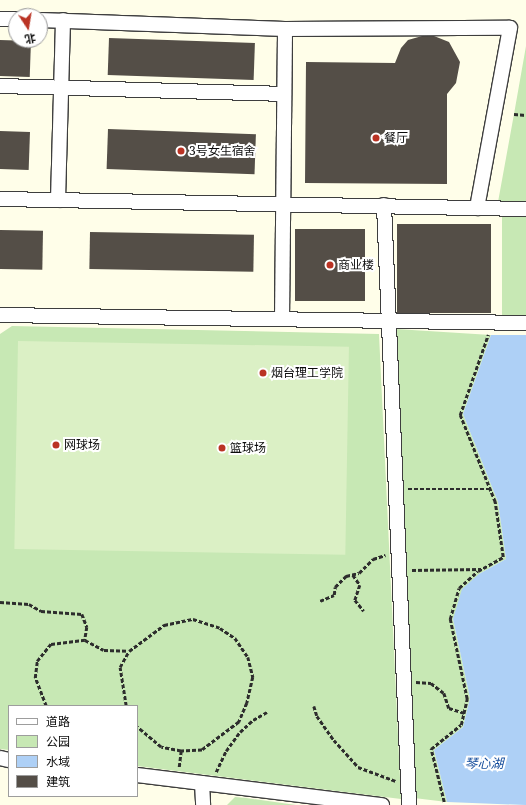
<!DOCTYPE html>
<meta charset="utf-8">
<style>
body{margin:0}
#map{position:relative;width:526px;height:805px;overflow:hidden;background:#fffee9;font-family:"Noto Serif","Noto Sans SC",serif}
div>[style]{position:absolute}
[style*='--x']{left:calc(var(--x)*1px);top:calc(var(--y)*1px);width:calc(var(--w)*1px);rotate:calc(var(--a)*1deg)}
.green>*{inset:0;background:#c7e8b4;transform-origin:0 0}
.pitch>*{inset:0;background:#dbf0c5;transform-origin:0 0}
.water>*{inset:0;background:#aed0f6}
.building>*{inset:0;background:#544e47;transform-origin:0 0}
.path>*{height:2.5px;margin-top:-1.25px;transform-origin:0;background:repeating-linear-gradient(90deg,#2d2d2d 0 4px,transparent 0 6px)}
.roads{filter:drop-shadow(1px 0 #3e3e3e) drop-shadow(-1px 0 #3e3e3e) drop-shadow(0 1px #3e3e3e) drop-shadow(0 -1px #3e3e3e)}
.street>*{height:14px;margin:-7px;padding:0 7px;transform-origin:7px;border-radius:7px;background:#fff}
.dots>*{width:11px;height:11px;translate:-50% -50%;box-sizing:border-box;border:2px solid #fff;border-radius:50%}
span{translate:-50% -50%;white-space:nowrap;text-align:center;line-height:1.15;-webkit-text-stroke:4px #fff;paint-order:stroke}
.poi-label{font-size:12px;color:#0b0b0b}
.left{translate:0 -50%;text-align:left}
.water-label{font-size:13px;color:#154d9c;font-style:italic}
.legend{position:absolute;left:8px;top:705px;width:130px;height:92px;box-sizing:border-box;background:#fff;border:1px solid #9d9d9d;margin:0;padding:5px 7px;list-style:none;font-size:12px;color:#0b0b0b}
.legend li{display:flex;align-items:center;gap:8px;height:20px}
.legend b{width:20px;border:1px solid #9d9d9d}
.north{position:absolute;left:8px;top:8px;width:40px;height:40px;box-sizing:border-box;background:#fff;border:1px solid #9d9d9d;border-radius:50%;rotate:168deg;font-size:11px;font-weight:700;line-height:16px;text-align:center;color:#0b0b0b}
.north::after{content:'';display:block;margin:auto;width:14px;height:18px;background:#ba3324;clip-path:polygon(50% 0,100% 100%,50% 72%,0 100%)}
</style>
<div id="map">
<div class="green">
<i style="clip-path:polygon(526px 46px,526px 202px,498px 202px,514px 114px)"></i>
<i style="left:502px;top:213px;width:24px;height:102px"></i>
<i style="clip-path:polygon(12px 326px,379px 334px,401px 799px,137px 766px,137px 706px,9px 706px,9px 750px,0 749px,0 334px)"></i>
<i style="clip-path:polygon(396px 329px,491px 335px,463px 414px,498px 502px,506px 559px,479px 574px,453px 619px,470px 698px,463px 727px,434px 750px,447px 802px,414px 798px)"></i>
<i style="clip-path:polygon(235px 797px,246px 798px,296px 805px,227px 805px)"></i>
</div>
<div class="pitch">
<i style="left:18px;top:341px;width:331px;height:208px;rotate:1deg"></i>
</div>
<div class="water">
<i style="clip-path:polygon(491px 335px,526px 335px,526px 805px,447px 802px,434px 750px,463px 727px,470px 698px,453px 619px,462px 589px,479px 574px,506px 559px,498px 502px,463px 414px)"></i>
</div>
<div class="building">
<i style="clip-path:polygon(429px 34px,449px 42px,460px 62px,456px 83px,447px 94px,447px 184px,305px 183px,306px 62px,395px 63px,401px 48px,408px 40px)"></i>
<i style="left:109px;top:38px;width:146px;height:37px;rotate:2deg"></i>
<i style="left:0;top:40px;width:31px;height:36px;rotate:2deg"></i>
<i style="left:108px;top:129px;width:148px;height:40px;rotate:2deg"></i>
<i style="left:0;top:131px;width:30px;height:38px;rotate:2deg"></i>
<i style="left:491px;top:224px;width:89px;height:94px;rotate:90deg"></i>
<i style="left:295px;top:229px;width:70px;height:72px"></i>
<i style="left:0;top:230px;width:43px;height:39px;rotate:1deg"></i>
<i style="left:90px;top:232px;width:164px;height:37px;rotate:1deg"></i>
</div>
<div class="path">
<i style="--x:514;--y:114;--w:12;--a:5"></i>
<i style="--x:408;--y:489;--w:82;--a:0"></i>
<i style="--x:412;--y:570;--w:69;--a:-0.8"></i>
<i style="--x:353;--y:575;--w:12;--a:55"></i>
<i style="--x:360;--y:585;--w:16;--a:108"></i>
<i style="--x:355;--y:600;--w:14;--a:51"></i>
<i style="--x:320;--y:601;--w:15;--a:-23"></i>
<i style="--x:334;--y:595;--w:8;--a:-83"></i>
<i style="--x:335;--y:587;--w:16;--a:-45"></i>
<i style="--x:346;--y:576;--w:13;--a:-13"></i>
<i style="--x:359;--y:573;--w:20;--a:-45"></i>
<i style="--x:373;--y:559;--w:13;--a:-18"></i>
<i style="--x:0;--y:602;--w:29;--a:4"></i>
<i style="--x:29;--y:604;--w:14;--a:30"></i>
<i style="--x:41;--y:611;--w:41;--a:4.2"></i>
<i style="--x:82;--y:614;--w:14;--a:69"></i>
<i style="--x:87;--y:627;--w:13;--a:99"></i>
<i style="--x:416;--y:682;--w:15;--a:4"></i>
<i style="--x:431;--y:683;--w:16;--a:38"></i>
<i style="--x:444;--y:693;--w:16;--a:72"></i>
<i style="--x:449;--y:708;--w:16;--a:18"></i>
<i style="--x:46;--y:706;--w:30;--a:-111"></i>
<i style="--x:35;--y:678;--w:17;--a:-83"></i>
<i style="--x:37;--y:661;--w:22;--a:-51"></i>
<i style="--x:51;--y:644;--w:34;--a:-7"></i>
<i style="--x:85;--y:640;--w:21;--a:28"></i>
<i style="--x:104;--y:650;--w:24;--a:2"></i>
<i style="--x:126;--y:706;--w:39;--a:-99"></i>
<i style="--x:120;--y:667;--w:18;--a:-61"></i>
<i style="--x:129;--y:651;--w:44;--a:-36.6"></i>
<i style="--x:164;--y:625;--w:30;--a:-12"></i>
<i style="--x:193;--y:619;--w:28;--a:18"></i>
<i style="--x:220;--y:628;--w:18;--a:34"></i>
<i style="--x:235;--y:638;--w:23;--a:56"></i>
<i style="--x:248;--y:657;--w:21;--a:76"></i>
<i style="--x:253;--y:677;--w:27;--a:103"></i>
<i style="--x:247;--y:703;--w:21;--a:113"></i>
<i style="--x:239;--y:722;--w:46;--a:142.9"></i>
<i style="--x:202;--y:750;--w:21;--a:177"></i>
<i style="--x:181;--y:751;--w:20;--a:-169"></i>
<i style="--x:161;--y:747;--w:31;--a:-140"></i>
<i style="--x:314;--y:706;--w:10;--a:73"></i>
<i style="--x:317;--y:716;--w:29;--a:55"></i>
<i style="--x:334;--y:740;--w:36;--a:48"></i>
<i style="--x:358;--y:767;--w:40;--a:20.2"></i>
<i style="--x:179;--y:767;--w:16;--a:-83"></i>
<i style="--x:216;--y:772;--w:23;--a:-65"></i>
<i style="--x:226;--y:751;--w:24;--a:-54"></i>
<i style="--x:240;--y:732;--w:18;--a:-43"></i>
<i style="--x:253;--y:720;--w:16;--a:-30"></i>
<i style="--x:444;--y:802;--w:55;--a:-103.8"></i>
<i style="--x:431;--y:749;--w:38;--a:-39"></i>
<i style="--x:461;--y:725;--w:27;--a:-77"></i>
<i style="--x:467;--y:699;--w:82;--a:-102"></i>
<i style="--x:450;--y:619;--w:32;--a:-74"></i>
<i style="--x:459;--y:588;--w:25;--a:-42"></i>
<i style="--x:478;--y:571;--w:29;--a:-29"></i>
<i style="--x:503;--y:557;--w:56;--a:-98.3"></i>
<i style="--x:495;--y:502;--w:94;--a:-111.9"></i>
<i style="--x:460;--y:415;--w:85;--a:-70.7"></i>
</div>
<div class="roads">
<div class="street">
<i style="--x:0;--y:19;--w:16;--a:0"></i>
<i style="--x:40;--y:20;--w:245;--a:2.1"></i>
<i style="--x:285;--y:29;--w:225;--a:-0.3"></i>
<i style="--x:510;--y:28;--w:183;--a:100.4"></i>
<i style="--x:0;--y:86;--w:284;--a:1.6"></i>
<i style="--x:0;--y:199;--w:526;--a:1.09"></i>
<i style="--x:58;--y:200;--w:180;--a:-88.4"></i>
<i style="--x:384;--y:205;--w:601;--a:87.61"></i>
<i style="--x:0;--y:315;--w:526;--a:0.87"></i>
<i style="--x:282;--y:319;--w:290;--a:-89.4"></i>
<i style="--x:0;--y:758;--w:9;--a:13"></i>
<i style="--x:137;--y:775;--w:247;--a:7"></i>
<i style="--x:202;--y:783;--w:22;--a:87"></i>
</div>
</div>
<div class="dots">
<i style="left:376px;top:138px;background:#ba3324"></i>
<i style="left:181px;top:151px;background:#ba3324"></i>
<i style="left:330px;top:265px;background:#ba3324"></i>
<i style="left:263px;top:373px;background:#ba3324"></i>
<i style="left:56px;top:445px;background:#ba3324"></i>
<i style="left:222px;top:448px;background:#ba3324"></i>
</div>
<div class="poi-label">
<span class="left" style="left:384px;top:138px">餐厅</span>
<span class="left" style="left:189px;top:151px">3号女生宿舍</span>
<span class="left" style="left:338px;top:265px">商业楼</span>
<span class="left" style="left:271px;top:373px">烟台理工学院</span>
<span class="left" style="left:64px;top:445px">网球场</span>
<span class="left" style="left:230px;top:448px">篮球场</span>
</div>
<div class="water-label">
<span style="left:484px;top:763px">琴心湖</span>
</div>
<ul class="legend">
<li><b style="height:5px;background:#fff"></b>道路</li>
<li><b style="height:11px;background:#c7e8b4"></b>公园</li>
<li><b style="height:11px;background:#aed0f6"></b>水域</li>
<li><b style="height:11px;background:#544e47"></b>建筑</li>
</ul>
<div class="north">北</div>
</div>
